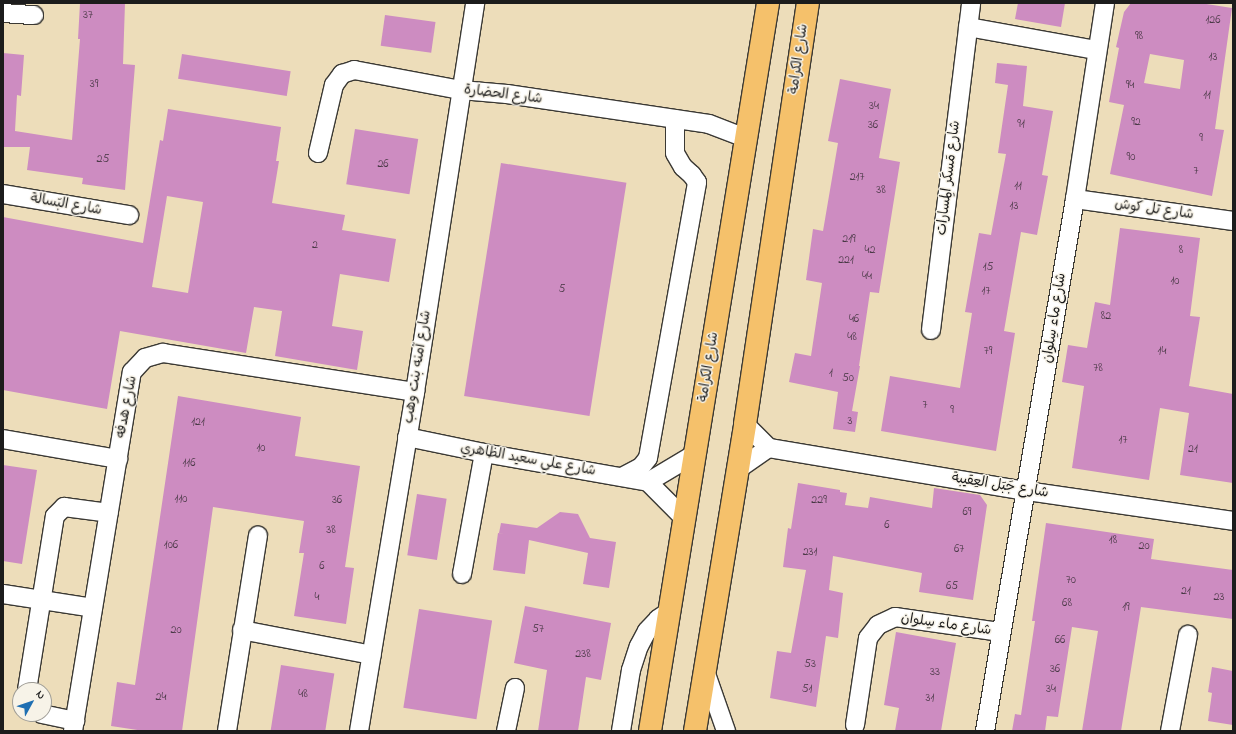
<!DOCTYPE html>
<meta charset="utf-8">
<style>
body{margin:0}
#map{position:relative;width:1236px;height:734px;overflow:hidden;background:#edddba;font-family:"Indie Flower","Playpen Sans Arabic",sans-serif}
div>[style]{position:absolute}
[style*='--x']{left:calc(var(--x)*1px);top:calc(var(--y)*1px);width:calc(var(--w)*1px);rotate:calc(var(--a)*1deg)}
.building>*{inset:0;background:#cd8cc1;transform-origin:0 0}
.roads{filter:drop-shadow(1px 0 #3b3934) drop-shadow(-1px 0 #3b3934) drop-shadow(0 1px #3b3934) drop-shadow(0 -1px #3b3934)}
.minor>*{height:18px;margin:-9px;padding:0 9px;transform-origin:9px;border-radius:9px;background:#fff}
.major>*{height:22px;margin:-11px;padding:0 11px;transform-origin:11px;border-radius:11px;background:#f5c16b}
span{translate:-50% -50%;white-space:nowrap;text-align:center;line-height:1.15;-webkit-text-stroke:3px #f7f3e8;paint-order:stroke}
.number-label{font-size:12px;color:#483845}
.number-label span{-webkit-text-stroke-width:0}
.street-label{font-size:14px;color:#1c1c1c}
.frame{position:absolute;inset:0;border:4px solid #1c1c1c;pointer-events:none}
.north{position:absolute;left:12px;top:682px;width:40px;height:40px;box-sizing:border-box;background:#f7f3e8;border:1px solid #9f9d96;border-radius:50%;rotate:50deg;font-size:11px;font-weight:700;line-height:16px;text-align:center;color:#1c1c1c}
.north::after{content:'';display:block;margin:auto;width:14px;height:18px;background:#1f6fb2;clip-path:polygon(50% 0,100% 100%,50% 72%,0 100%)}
</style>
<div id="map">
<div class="building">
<i style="clip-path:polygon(80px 3px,125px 3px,123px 64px,135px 65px,125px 190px,82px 184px,83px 178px,27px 170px,30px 147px,3px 147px,3px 53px,24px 55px,21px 96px,17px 95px,15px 131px,72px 140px,80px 39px,78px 39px)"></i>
<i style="clip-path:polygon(1018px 3px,1065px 3px,1061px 27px,1015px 19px)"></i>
<i style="clip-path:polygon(evenodd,1131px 3px,1200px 3px,1232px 8px,1215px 129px,1224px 130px,1212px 196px,1110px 174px,1124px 105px,1109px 102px,1119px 48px,1116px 47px,1124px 12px,1131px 3px,1150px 54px,1184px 60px,1180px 89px,1144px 83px,1150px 54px)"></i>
<i style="left:385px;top:15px;width:51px;height:31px;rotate:8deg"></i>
<i style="left:182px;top:54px;width:110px;height:25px;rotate:9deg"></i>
<i style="clip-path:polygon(997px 63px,1027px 66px,1023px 106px,1053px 111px,1042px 175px,1048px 176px,1037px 235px,1021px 232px,1004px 331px,1015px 333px,996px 451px,881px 431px,890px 376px,960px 388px,972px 313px,965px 312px,979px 233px,991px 235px,1006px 154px,998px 153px,1008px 85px,995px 83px)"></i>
<i style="clip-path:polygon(840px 79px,891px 89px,879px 158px,900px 162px,879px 293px,870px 292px,859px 366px,860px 366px,852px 411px,858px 412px,855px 432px,833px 429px,838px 392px,789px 382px,795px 353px,811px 356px,822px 283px,806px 280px,813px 229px,823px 231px,838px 143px,828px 141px)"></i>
<i style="clip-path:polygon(evenodd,168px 109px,281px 127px,276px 161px,279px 161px,272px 203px,345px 215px,342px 230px,396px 239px,389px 282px,340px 274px,332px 326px,363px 331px,357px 370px,275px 356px,282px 311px,254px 307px,246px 353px,120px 331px,107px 409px,3px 390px,3px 217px,143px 243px,160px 140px,163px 141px,168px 109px,167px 196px,203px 202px,188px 293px,152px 287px,167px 196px)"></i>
<i style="left:355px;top:129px;width:64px;height:56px;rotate:9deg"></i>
<i style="left:501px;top:163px;width:127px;height:236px;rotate:9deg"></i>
<i style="clip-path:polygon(1120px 228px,1200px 238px,1190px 316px,1200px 317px,1189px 386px,1233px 394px,1233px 483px,1180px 475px,1189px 413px,1160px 408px,1149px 480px,1072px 468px,1084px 386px,1062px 382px,1068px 345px,1087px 348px,1095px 302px,1110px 305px)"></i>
<i style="clip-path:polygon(178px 396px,301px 417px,295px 456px,360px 466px,345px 567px,354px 568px,346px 624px,294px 616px,304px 553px,299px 553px,304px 521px,213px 507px,182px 731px,144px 731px,111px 726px,117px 682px,135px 685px)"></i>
<i style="clip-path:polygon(3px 465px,37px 470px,22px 564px,3px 561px)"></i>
<i style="clip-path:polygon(798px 483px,840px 490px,840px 492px,847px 493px,845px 505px,868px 508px,870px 497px,932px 508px,934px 488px,980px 495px,987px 505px,973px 600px,919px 592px,922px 573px,833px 556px,829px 590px,843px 593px,838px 638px,826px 636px,816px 707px,770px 698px,777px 651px,791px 653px,806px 570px,783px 567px,788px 528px,791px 529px)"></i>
<i style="left:417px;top:494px;width:30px;height:62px;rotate:9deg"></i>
<i style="clip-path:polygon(560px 512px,578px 514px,590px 538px,616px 542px,609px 588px,583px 584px,588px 553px,529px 540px,525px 574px,493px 570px,498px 533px,504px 534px,499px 533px,501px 523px,537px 528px)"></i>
<i style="clip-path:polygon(1046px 523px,1154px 539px,1151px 559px,1233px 570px,1233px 619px,1141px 607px,1121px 731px,1082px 731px,1098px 631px,1072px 627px,1058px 717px,1047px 716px,1045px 731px,1012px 731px,1015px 714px,1021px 715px,1035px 621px,1032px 621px)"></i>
<i style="clip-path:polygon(525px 606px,611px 623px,601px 680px,586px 677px,578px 731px,538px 731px,547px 670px,514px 663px)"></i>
<i style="left:419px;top:609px;width:74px;height:100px;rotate:9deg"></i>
<i style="clip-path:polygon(896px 632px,956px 643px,941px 731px,895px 731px,899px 708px,884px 705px)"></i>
<i style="left:281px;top:665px;width:54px;height:67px;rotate:9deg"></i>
<i style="clip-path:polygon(1212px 667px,1233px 671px,1233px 725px,1208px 721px,1212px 693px,1208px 692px)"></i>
</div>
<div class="roads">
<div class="minor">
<i style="--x:3;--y:13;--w:31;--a:4"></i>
<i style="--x:968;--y:27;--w:130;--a:10.2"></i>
<i style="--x:318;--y:153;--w:70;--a:-76.8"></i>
<i style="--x:334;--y:85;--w:14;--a:-54"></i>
<i style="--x:342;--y:74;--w:13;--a:-18"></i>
<i style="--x:354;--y:70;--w:109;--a:10.6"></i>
<i style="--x:461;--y:90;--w:46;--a:5"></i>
<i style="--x:507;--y:94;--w:204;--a:8.4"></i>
<i style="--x:709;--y:124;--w:40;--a:21"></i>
<i style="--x:3;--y:194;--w:128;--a:9.5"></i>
<i style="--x:1075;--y:199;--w:160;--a:7.9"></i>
<i style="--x:931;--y:330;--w:329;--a:-83"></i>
<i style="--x:745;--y:424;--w:34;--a:45"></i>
<i style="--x:769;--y:448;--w:261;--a:9.5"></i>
<i style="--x:1026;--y:491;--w:209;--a:8.2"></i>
<i style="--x:407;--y:437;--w:79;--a:11.7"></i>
<i style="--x:484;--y:453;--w:167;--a:10"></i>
<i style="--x:648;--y:482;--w:52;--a:45"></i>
<i style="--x:3;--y:439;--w:117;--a:9.9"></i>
<i style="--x:737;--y:470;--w:39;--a:-35"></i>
<i style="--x:622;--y:477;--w:21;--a:-28"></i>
<i style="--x:641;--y:467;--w:11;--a:-52"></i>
<i style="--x:648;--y:458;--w:280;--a:-79.9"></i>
<i style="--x:697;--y:182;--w:9;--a:-126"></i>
<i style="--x:692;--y:175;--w:12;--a:-138"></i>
<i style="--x:683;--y:167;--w:16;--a:-120"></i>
<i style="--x:675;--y:153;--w:34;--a:-90"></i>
<i style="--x:648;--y:482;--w:55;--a:-30.8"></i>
<i style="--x:462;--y:574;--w:123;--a:-79.7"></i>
<i style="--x:3;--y:594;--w:91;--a:8.8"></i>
<i style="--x:242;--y:630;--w:132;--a:10.9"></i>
<i style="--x:705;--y:671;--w:64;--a:70.7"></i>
<i style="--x:27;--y:690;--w:176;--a:-80.9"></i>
<i style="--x:55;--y:516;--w:13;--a:-45"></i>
<i style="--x:64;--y:507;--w:45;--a:7.6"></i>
<i style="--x:42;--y:714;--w:34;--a:12"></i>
<i style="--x:855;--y:725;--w:88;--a:-81.5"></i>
<i style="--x:868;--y:638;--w:16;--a:-52"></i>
<i style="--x:878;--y:625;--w:19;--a:-25"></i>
<i style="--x:895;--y:617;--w:107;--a:8.1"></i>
<i style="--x:73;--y:731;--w:364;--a:-80.7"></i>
<i style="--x:132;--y:372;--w:19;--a:-47"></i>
<i style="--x:145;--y:358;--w:19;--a:-16"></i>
<i style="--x:163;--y:353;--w:255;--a:8.8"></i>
<i style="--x:227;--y:731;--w:198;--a:-81"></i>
<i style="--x:359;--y:731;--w:344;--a:-80.6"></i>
<i style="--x:415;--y:392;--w:394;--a:-81.2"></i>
<i style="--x:506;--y:731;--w:44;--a:-78.2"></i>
<i style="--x:621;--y:731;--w:62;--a:-80.7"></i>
<i style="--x:631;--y:670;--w:25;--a:-72"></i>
<i style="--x:639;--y:646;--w:17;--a:-62"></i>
<i style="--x:647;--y:631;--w:16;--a:-47"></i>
<i style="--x:658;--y:619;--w:14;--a:-34"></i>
<i style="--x:985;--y:731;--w:540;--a:-80.4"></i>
<i style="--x:1075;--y:199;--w:198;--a:-81.3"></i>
<i style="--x:1170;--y:731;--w:98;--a:-79.4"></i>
</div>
<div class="major">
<i style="--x:650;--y:731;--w:738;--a:-80.79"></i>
<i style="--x:695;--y:731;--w:311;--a:-80.7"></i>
<i style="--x:745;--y:424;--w:426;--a:-81.5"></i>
</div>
</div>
<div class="number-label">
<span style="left:88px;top:16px">37</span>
<span style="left:1213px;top:21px">126</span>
<span style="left:1139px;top:37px">98</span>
<span style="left:1213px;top:58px">13</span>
<span style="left:94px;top:85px">39</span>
<span style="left:1130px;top:86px">94</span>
<span style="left:1207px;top:96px">11</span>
<span style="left:874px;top:107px">34</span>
<span style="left:1136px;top:123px">92</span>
<span style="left:1021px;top:125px">91</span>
<span style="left:873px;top:126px">36</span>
<span style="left:1201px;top:139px">9</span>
<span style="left:1131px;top:158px">90</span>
<span style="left:103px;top:160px">25</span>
<span style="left:383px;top:165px">26</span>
<span style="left:1196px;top:172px">7</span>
<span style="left:857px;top:178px">217</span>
<span style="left:1018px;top:187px">11</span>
<span style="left:881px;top:191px">38</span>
<span style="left:1014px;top:207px">13</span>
<span style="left:849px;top:240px">219</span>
<span style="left:315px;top:246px">2</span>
<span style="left:870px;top:251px">42</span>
<span style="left:1181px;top:251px">8</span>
<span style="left:846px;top:261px">221</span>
<span style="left:988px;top:268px">15</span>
<span style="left:867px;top:277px">44</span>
<span style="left:1175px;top:282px">10</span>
<span style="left:562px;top:290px">5</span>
<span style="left:986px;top:292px">17</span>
<span style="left:1106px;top:317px">82</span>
<span style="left:854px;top:320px">46</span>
<span style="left:852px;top:338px">48</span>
<span style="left:988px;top:352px">79</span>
<span style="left:1162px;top:352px">14</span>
<span style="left:1098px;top:369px">78</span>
<span style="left:831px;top:374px">1</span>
<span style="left:848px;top:379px">50</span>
<span style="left:925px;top:406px">7</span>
<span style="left:952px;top:411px">9</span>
<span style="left:850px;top:422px">3</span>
<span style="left:198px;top:423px">121</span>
<span style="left:1123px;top:441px">17</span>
<span style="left:261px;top:449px">10</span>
<span style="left:1193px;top:450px">21</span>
<span style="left:189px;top:464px">116</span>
<span style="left:181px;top:500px">110</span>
<span style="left:337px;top:501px">36</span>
<span style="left:819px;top:501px">229</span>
<span style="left:967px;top:513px">69</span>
<span style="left:887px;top:526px">6</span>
<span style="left:331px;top:531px">38</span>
<span style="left:1113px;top:541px">18</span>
<span style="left:171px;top:546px">106</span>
<span style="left:1144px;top:547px">20</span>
<span style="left:959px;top:550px">67</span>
<span style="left:810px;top:553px">231</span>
<span style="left:322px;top:567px">6</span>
<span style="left:1071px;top:581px">70</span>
<span style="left:952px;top:587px">65</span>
<span style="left:1186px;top:592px">21</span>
<span style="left:317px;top:598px">4</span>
<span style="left:1219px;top:598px">23</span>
<span style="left:1067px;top:604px">68</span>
<span style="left:1126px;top:608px">19</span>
<span style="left:538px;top:630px">57</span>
<span style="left:176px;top:631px">20</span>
<span style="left:1060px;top:641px">66</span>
<span style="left:583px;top:655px">238</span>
<span style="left:810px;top:665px">53</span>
<span style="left:1055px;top:670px">36</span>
<span style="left:935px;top:673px">33</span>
<span style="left:807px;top:690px">51</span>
<span style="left:1051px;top:690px">34</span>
<span style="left:303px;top:695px">48</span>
<span style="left:161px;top:698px">24</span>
<span style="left:930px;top:699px">31</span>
</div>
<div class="street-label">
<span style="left:799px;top:59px;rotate:-82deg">شارع الكرامة</span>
<span style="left:503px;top:95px;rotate:7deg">شارع الحضارة</span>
<span style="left:949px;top:178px;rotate:-83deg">شارع مَسكَر المِسارات</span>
<span style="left:66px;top:205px;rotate:10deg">شارع البَسالة</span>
<span style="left:1154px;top:210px;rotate:8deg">شارع تل كوش</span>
<span style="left:1055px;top:318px;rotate:-81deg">شارع ماء سِلوان</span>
<span style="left:418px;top:367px;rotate:-81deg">شارع آمنه بنت وهب</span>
<span style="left:709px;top:367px;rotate:-81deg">شارع الكرامة</span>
<span style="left:127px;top:407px;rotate:-79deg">شارع هدفه</span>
<span style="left:528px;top:460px;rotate:10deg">شارع علي سعيد الظاهري</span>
<span style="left:1000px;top:486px;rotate:9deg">شارع جَبَل العِقيبة</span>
<span style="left:946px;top:625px;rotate:8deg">شارع ماء سِلوان</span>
</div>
<div class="frame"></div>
<div class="north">N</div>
</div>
